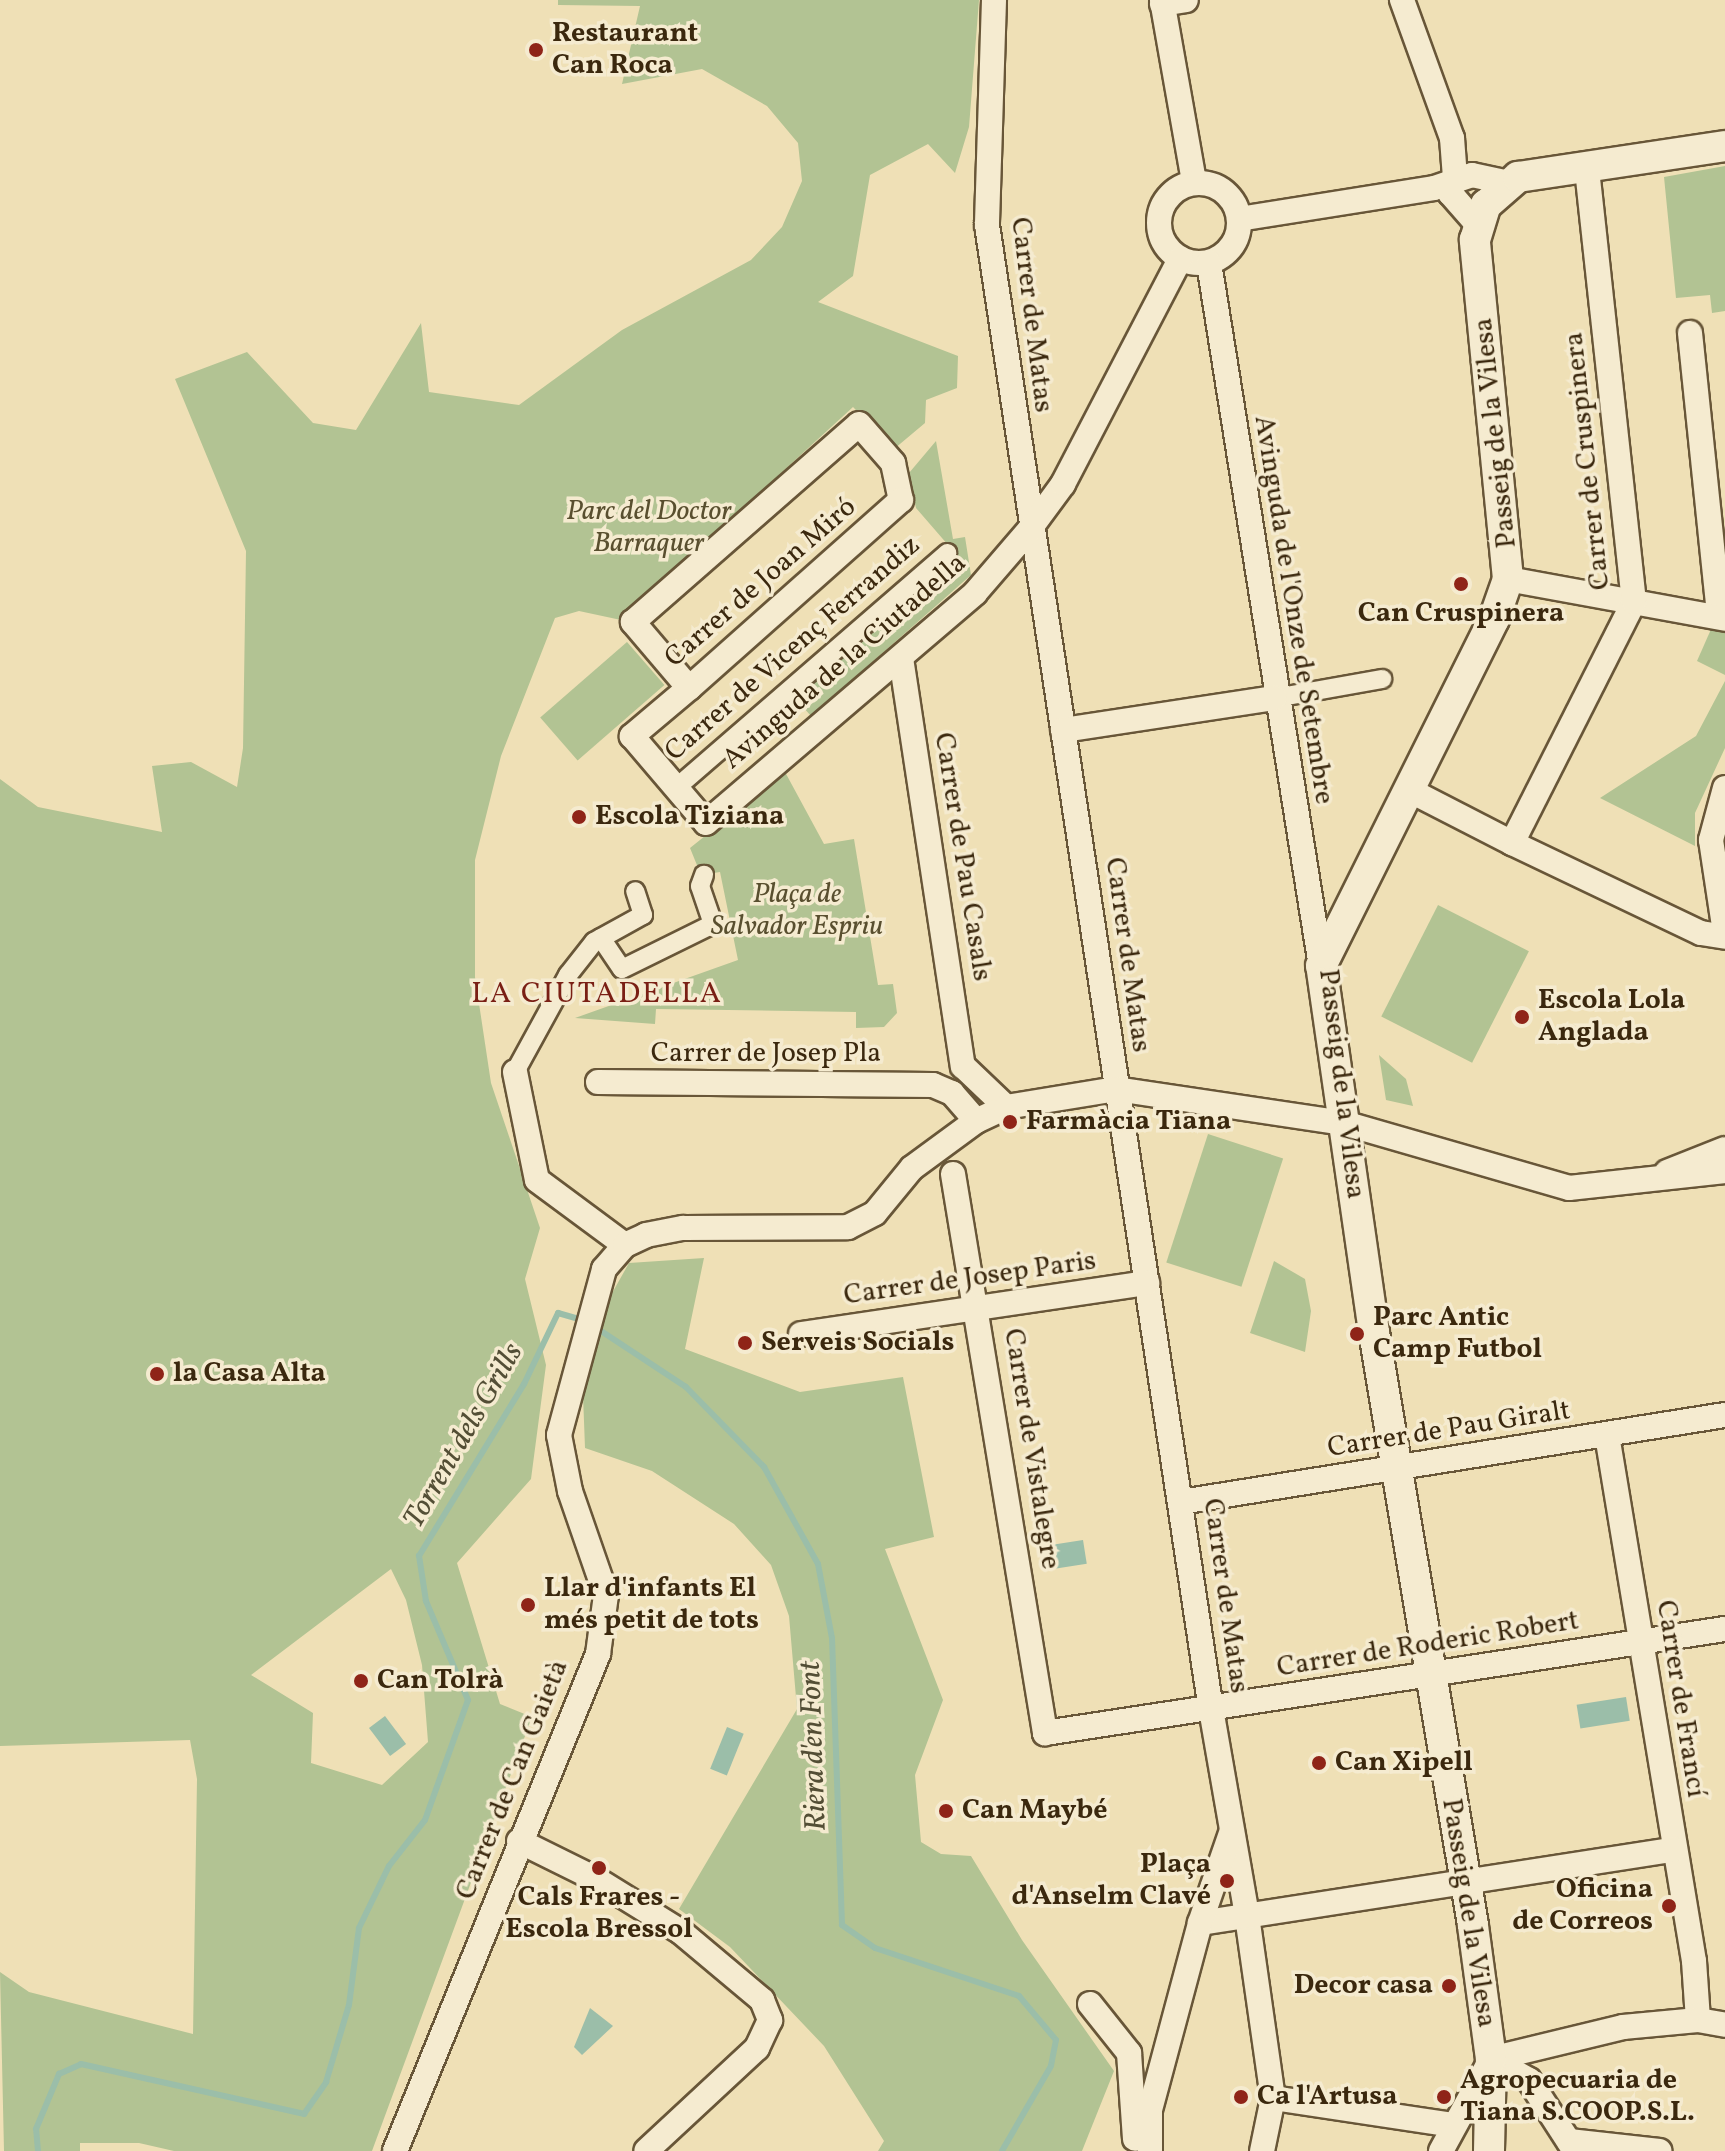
<!DOCTYPE html>
<meta charset="utf-8">
<style>
body{margin:0}
#map{position:relative;width:1725px;height:2151px;overflow:hidden;background:#efe0b6;font-family:Vollkorn,serif}
div>[style]{position:absolute}
[style*='--x']{left:calc(var(--x)*1px);top:calc(var(--y)*1px);width:calc(var(--w)*1px);rotate:calc(var(--a)*1deg)}
.green>*{inset:0;background:#b2c393;transform-origin:0 0}
.water>*{inset:0;background:#9bbea9;transform-origin:0 0}
.stream>*{height:6px;margin:-3px;padding:0 3px;transform-origin:3px;border-radius:3px;background:#9bbea9}
.roads{filter:drop-shadow(2px 0 #685638) drop-shadow(-2px 0 #685638) drop-shadow(0 2px #685638) drop-shadow(0 -2px #685638)}
.pedestrian>*{height:18px;margin:-9px;padding:0 9px;transform-origin:9px;border-radius:9px;background:#f5ebd0}
.minor>*{height:24px;margin:-12px;padding:0 12px;transform-origin:12px;border-radius:12px;background:#f5ebd0}
.minor>.ring{margin:-12px;padding:0;box-sizing:content-box;background:none;border:24px solid #f5ebd0;border-radius:50%}
.tertiary>*{height:30px;margin:-15px;padding:0 15px;transform-origin:15px;border-radius:15px;background:#f5ebd0}
.dots>*{width:22px;height:22px;translate:-50% -50%;box-sizing:border-box;border:4px solid #f5ebd0;border-radius:50%}
span{translate:-50% -50%;white-space:nowrap;text-align:center;line-height:1.15;-webkit-text-stroke:7px #f5ebd0;paint-order:stroke}
.poi-label{font-size:28px;color:#3b280e;font-weight:700}
.left{translate:0 -50%;text-align:left}
.right{translate:-100% -50%;text-align:right}
.street-label{font-size:28px;color:#3b280e}
.park-label{font-size:28px;color:#594f2f;font-style:italic}
.neighbourhood-label{font-size:30px;color:#7a1f14;letter-spacing:2px}
.water-label{font-size:30px;color:#534e35;font-style:italic}
</style>
<div id="map">
<div class="green">
<i style="clip-path:polygon(evenodd,558px 0,979px 0,969px 127px,955px 173px,928px 144px,870px 175px,853px 276px,818px 302px,958px 356px,957px 388px,926px 400px,925px 423px,894px 449px,853px 407px,621px 620px,579px 611px,555px 618px,501px 756px,475px 860px,475px 977px,491px 1083px,540px 1228px,525px 1279px,546px 1365px,531px 1479px,457px 1563px,500px 1704px,532px 1717px,372px 2151px,174px 2151px,139px 2143px,80px 2143px,80px 2151px,4px 2151px,0 1972px,29px 1992px,193px 2034px,197px 1779px,190px 1740px,0 1746px,0 779px,38px 807px,162px 832px,152px 766px,191px 762px,237px 787px,243px 748px,246px 551px,175px 379px,247px 352px,313px 423px,356px 430px,421px 323px,429px 392px,519px 405px,622px 330px,751px 260px,782px 227px,802px 181px,798px 143px,767px 106px,702px 69px,622px 84px,640px 6px,558px 5px,558px 0,391px 1569px,406px 1600px,422px 1665px,428px 1742px,382px 1785px,311px 1763px,313px 1713px,251px 1675px,391px 1569px)"></i>
<i style="clip-path:polygon(1725px 166px,1725px 311px,1712px 313px,1710px 295px,1676px 298px,1664px 177px)"></i>
<i style="clip-path:polygon(936px 441px,953px 539px,965px 537px,971px 575px,811px 716px,795px 698px,809px 686px,806px 682px,955px 553px,916px 508px,909px 473px)"></i>
<i style="clip-path:polygon(1712px 627px,1725px 632px,1725px 675px,1697px 661px)"></i>
<i style="left:627px;top:642px;width:57px;height:115px;rotate:49deg"></i>
<i style="clip-path:polygon(1725px 681px,1725px 748px,1695px 813px,1695px 846px,1600px 798px,1696px 736px)"></i>
<i style="clip-path:polygon(785px 772px,824px 844px,854px 839px,878px 985px,893px 984px,897px 1013px,884px 1027px,856px 1028px,856px 1012px,656px 1009px,655px 1024px,575px 1018px,738px 960px,720px 872px,701px 875px,690px 848px)"></i>
<i style="left:1438px;top:905px;width:102px;height:125px;rotate:27deg"></i>
<i style="clip-path:polygon(1379px 1055px,1406px 1079px,1413px 1106px,1386px 1100px)"></i>
<i style="left:1208px;top:1134px;width:79px;height:135px;rotate:18deg"></i>
<i style="clip-path:polygon(704px 1258px,685px 1349px,800px 1392px,903px 1377px,934px 1537px,885px 1549px,943px 1700px,915px 1775px,921px 1842px,941px 1854px,971px 1856px,1022px 1940px,1114px 2071px,1082px 2151px,878px 2151px,884px 2141px,824px 2046px,730px 1947px,679px 1909px,797px 1709px,789px 1616px,771px 1565px,734px 1524px,652px 1471px,585px 1448px,583px 1395px,611px 1295px,629px 1263px)"></i>
<i style="clip-path:polygon(1274px 1261px,1305px 1279px,1311px 1311px,1305px 1352px,1250px 1333px)"></i>
</div>
<div class="water">
<i style="left:1083px;top:1540px;width:24px;height:39px;rotate:81deg"></i>
<i style="left:1626px;top:1697px;width:24px;height:50px;rotate:81deg"></i>
<i style="left:385px;top:1716px;width:35px;height:20px;rotate:53deg"></i>
<i style="left:727px;top:1727px;width:18px;height:45px;rotate:22deg"></i>
<i style="clip-path:polygon(590px 2008px,613px 2026px,582px 2055px,574px 2047px)"></i>
</div>
<div class="stream">
<i style="--x:595;--y:1327;--w:109;--a:33.4"></i>
<i style="--x:686;--y:1387;--w:112;--a:45.7"></i>
<i style="--x:764;--y:1467;--w:111;--a:60.9"></i>
<i style="--x:818;--y:1564;--w:75;--a:79.3"></i>
<i style="--x:832;--y:1638;--w:287;--a:88"></i>
<i style="--x:842;--y:1925;--w:40;--a:34.9"></i>
<i style="--x:875;--y:1948;--w:152;--a:18.4"></i>
<i style="--x:1019;--y:1996;--w:57;--a:49.9"></i>
<i style="--x:1056;--y:2040;--w:26;--a:101"></i>
<i style="--x:1051;--y:2066;--w:98;--a:120"></i>
<i style="--x:38;--y:2151;--w:22;--a:-95"></i>
<i style="--x:36;--y:2129;--w:60;--a:-67.3"></i>
<i style="--x:59;--y:2074;--w:24;--a:-24"></i>
<i style="--x:81;--y:2064;--w:229;--a:12.6"></i>
<i style="--x:304;--y:2114;--w:39;--a:-55"></i>
<i style="--x:326;--y:2082;--w:80;--a:-73.4"></i>
<i style="--x:349;--y:2005;--w:78;--a:-82.6"></i>
<i style="--x:359;--y:1928;--w:69;--a:-64.2"></i>
<i style="--x:389;--y:1866;--w:58;--a:-52"></i>
<i style="--x:425;--y:1820;--w:127;--a:-70.3"></i>
<i style="--x:468;--y:1700;--w:108;--a:-113"></i>
<i style="--x:426;--y:1601;--w:46;--a:-98.8"></i>
<i style="--x:419;--y:1556;--w:202;--a:-58.6"></i>
<i style="--x:524;--y:1384;--w:79;--a:-64.4"></i>
<i style="--x:558;--y:1313;--w:29;--a:16"></i>
</div>
<div class="roads">
<div class="pedestrian">
<i style="--x:1275;--y:698;--w:109;--a:-10.1"></i>
<i style="--x:676;--y:788;--w:359;--a:-40.9"></i>
<i style="--x:601;--y:938;--w:37;--a:56"></i>
<i style="--x:622;--y:969;--w:102;--a:-26.3"></i>
<i style="--x:713;--y:924;--w:40;--a:-108.9"></i>
<i style="--x:700;--y:886;--w:12;--a:-70"></i>
<i style="--x:515;--y:1072;--w:111;--a:-61.3"></i>
<i style="--x:568;--y:975;--w:42;--a:-51.8"></i>
<i style="--x:594;--y:942;--w:56;--a:-28.9"></i>
<i style="--x:643;--y:915;--w:25;--a:-108"></i>
</div>
<div class="minor">
<i style="--x:994;--y:0;--w:225;--a:91.8"></i>
<i style="--x:987;--y:225;--w:1501;--a:81.42"></i>
<i style="--x:1211;--y:1709;--w:210;--a:80.1"></i>
<i style="--x:1247;--y:1916;--w:184;--a:81.9"></i>
<i style="--x:1273;--y:2098;--w:54;--a:101.7"></i>
<i style="--x:1162;--y:0;--w:185;--a:80"></i>
<i style="--x:1402;--y:0;--w:147;--a:70.1"></i>
<i style="--x:1452;--y:138;--w:40;--a:85.7"></i>
<i style="--x:1455;--y:178;--w:16;--a:108"></i>
<i style="--x:1450;--y:193;--w:41;--a:48.9"></i>
<i style="--x:1162;--y:4;--w:24;--a:-9"></i>
<i class="ring" style="left:1159px;top:183px;width:56px;height:56px"></i>
<i style="--x:1239;--y:219;--w:197;--a:-9"></i>
<i style="--x:1434;--y:188;--w:40;--a:-18.9"></i>
<i style="--x:1472;--y:175;--w:38;--a:12"></i>
<i style="--x:1209;--y:263;--w:712;--a:80.95"></i>
<i style="--x:1690;--y:333;--w:284;--a:84.1"></i>
<i style="--x:1508;--y:579;--w:221;--a:10.4"></i>
<i style="--x:901;--y:658;--w:413;--a:81.4"></i>
<i style="--x:689;--y:688;--w:87;--a:-130.3"></i>
<i style="--x:633;--y:622;--w:300;--a:-41.2"></i>
<i style="--x:859;--y:424;--w:52;--a:48.9"></i>
<i style="--x:893;--y:463;--w:38;--a:78"></i>
<i style="--x:901;--y:500;--w:283;--a:138.4"></i>
<i style="--x:689;--y:688;--w:75;--a:139.9"></i>
<i style="--x:632;--y:736;--w:114;--a:49.6"></i>
<i style="--x:706;--y:823;--w:354;--a:-40.5"></i>
<i style="--x:975;--y:593;--w:84;--a:-49.3"></i>
<i style="--x:1030;--y:529;--w:56;--a:-53.7"></i>
<i style="--x:1063;--y:484;--w:254;--a:-62.5"></i>
<i style="--x:1063;--y:730;--w:214;--a:-8.6"></i>
<i style="--x:1725;--y:788;--w:54;--a:105.1"></i>
<i style="--x:1711;--y:840;--w:94;--a:81.4"></i>
<i style="--x:1407;--y:789;--w:118;--a:27.2"></i>
<i style="--x:1512;--y:843;--w:270;--a:-63.2"></i>
<i style="--x:1634;--y:602;--w:438;--a:-96.2"></i>
<i style="--x:1512;--y:843;--w:209;--a:25.5"></i>
<i style="--x:1701;--y:933;--w:24;--a:9"></i>
<i style="--x:963;--y:1066;--w:59;--a:43.6"></i>
<i style="--x:515;--y:1072;--w:110;--a:78.5"></i>
<i style="--x:537;--y:1180;--w:109;--a:36.5"></i>
<i style="--x:598;--y:1082;--w:335;--a:0.5"></i>
<i style="--x:933;--y:1085;--w:21;--a:23"></i>
<i style="--x:952;--y:1093;--w:37;--a:49"></i>
<i style="--x:1667;--y:1172;--w:62;--a:-21.6"></i>
<i style="--x:953;--y:1174;--w:567;--a:80.65"></i>
<i style="--x:1045;--y:1733;--w:688;--a:-8.7"></i>
<i style="--x:801;--y:1334;--w:350;--a:-8.4"></i>
<i style="--x:1607;--y:1435;--w:533;--a:80.61"></i>
<i style="--x:1694;--y:1961;--w:59;--a:86.1"></i>
<i style="--x:1181;--y:1502;--w:551;--a:-9.09"></i>
<i style="--x:519;--y:1841;--w:84;--a:26.3"></i>
<i style="--x:594;--y:1878;--w:102;--a:31.8"></i>
<i style="--x:681;--y:1932;--w:106;--a:40"></i>
<i style="--x:762;--y:2000;--w:22;--a:68"></i>
<i style="--x:770;--y:2020;--w:31;--a:115"></i>
<i style="--x:757;--y:2048;--w:151;--a:137.1"></i>
<i style="--x:1200;--y:1923;--w:480;--a:-8.8"></i>
<i style="--x:1090;--y:2004;--w:63;--a:51.5"></i>
<i style="--x:1129;--y:2053;--w:86;--a:86"></i>
<i style="--x:1491;--y:2059;--w:136;--a:-13.6"></i>
<i style="--x:1623;--y:2027;--w:75;--a:-5.3"></i>
<i style="--x:1698;--y:2020;--w:27;--a:10"></i>
<i style="--x:1491;--y:2059;--w:43;--a:28.9"></i>
<i style="--x:1529;--y:2080;--w:85;--a:57.1"></i>
<i style="--x:1273;--y:2098;--w:183;--a:8.5"></i>
<i style="--x:1569;--y:2141;--w:91;--a:6.3"></i>
<i style="--x:395;--y:2151;--w:537;--a:-67.78"></i>
<i style="--x:598;--y:1654;--w:60;--a:-82.3"></i>
<i style="--x:606;--y:1595;--w:110;--a:-109.1"></i>
<i style="--x:570;--y:1491;--w:57;--a:-101.1"></i>
<i style="--x:559;--y:1435;--w:172;--a:-74.8"></i>
<i style="--x:604;--y:1269;--w:32;--a:-49"></i>
<i style="--x:625;--y:1245;--w:23;--a:-25"></i>
<i style="--x:646;--y:1235;--w:38;--a:-11"></i>
<i style="--x:683;--y:1228;--w:165;--a:-0.3"></i>
<i style="--x:848;--y:1227;--w:30;--a:-27"></i>
<i style="--x:875;--y:1213;--w:58;--a:-50.6"></i>
<i style="--x:912;--y:1168;--w:79;--a:-36.3"></i>
<i style="--x:976;--y:1121;--w:33;--a:-25"></i>
<i style="--x:1006;--y:1107;--w:111;--a:-9.3"></i>
<i style="--x:1116;--y:1089;--w:231;--a:8.5"></i>
<i style="--x:1344;--y:1123;--w:234;--a:16.1"></i>
<i style="--x:1569;--y:1188;--w:157;--a:-6.2"></i>
<i style="--x:1150;--y:2151;--w:41;--a:-90"></i>
<i style="--x:1150;--y:2110;--w:194;--a:-75"></i>
<i style="--x:1200;--y:1923;--w:95;--a:-71"></i>
<i style="--x:1441;--y:2151;--w:102;--a:-61.4"></i>
</div>
<div class="tertiary">
<i style="--x:1489;--y:2151;--w:92;--a:-88.8"></i>
<i style="--x:1491;--y:2059;--w:135;--a:-97.7"></i>
<i style="--x:1473;--y:1925;--w:601;--a:-99.48"></i>
<i style="--x:1374;--y:1332;--w:370;--a:-98.2"></i>
<i style="--x:1321;--y:966;--w:388;--a:-63.5"></i>
<i style="--x:1494;--y:619;--w:42;--a:-70.7"></i>
<i style="--x:1508;--y:579;--w:341;--a:-95.6"></i>
<i style="--x:1475;--y:240;--w:37;--a:-73"></i>
<i style="--x:1486;--y:205;--w:43;--a:-41.2"></i>
<i style="--x:1518;--y:177;--w:209;--a:-8.5"></i>
</div>
</div>
<div class="dots">
<i style="left:536px;top:50px;background:#8f2418"></i>
<i style="left:1461px;top:584px;background:#8f2418"></i>
<i style="left:579px;top:817px;background:#8f2418"></i>
<i style="left:1522px;top:1017px;background:#8f2418"></i>
<i style="left:1010px;top:1122px;background:#8f2418"></i>
<i style="left:1357px;top:1334px;background:#8f2418"></i>
<i style="left:745px;top:1343px;background:#8f2418"></i>
<i style="left:157px;top:1374px;background:#8f2418"></i>
<i style="left:528px;top:1605px;background:#8f2418"></i>
<i style="left:361px;top:1681px;background:#8f2418"></i>
<i style="left:1319px;top:1763px;background:#8f2418"></i>
<i style="left:946px;top:1811px;background:#8f2418"></i>
<i style="left:599px;top:1868px;background:#8f2418"></i>
<i style="left:1227px;top:1881px;background:#8f2418"></i>
<i style="left:1669px;top:1906px;background:#8f2418"></i>
<i style="left:1449px;top:1986px;background:#8f2418"></i>
<i style="left:1241px;top:2097px;background:#8f2418"></i>
<i style="left:1444px;top:2097px;background:#8f2418"></i>
</div>
<div class="poi-label">
<span class="left" style="left:552px;top:50px">Restaurant<br>Can Roca</span>
<span style="left:1461px;top:614px">Can Cruspinera</span>
<span class="left" style="left:595px;top:817px">Escola Tiziana</span>
<span class="left" style="left:1538px;top:1017px">Escola Lola<br>Anglada</span>
<span class="left" style="left:1026px;top:1122px">Farmàcia Tiana</span>
<span class="left" style="left:1373px;top:1334px">Parc Antic<br>Camp Futbol</span>
<span class="left" style="left:761px;top:1343px">Serveis Socials</span>
<span class="left" style="left:173px;top:1374px">la Casa Alta</span>
<span class="left" style="left:544px;top:1605px">Llar d'infants El<br>més petit de tots</span>
<span class="left" style="left:377px;top:1681px">Can Tolrà</span>
<span class="left" style="left:1335px;top:1763px">Can Xipell</span>
<span class="left" style="left:962px;top:1811px">Can Maybé</span>
<span class="right" style="left:1211px;top:1881px">Plaça<br>d'Anselm Clavé</span>
<span class="right" style="left:1653px;top:1906px">Oficina<br>de Correos</span>
<span style="left:599px;top:1914px">Cals Frares -<br>Escola Bressol</span>
<span class="right" style="left:1433px;top:1986px">Decor casa</span>
<span class="left" style="left:1460px;top:2097px">Agropecuaria de<br>Tiana S.COOP.S.L.</span>
<span class="left" style="left:1257px;top:2097px">Ca l'Artusa</span>
</div>
<div class="street-label">
<span style="left:1031px;top:315px;rotate:83deg">Carrer de Matas</span>
<span style="left:1496px;top:433px;rotate:-96deg">Passeig de la Vilesa</span>
<span style="left:1588px;top:461px;rotate:-96deg">Carrer de Cruspinera</span>
<span style="left:761px;top:583px;rotate:-41deg">Carrer de Joan Miró</span>
<span style="left:1293px;top:610px;rotate:81deg">Avinguda de l'Onze de Setembre</span>
<span style="left:793px;top:649px;rotate:-41deg">Carrer de Vicenç Ferrandiz</span>
<span style="left:845px;top:662px;rotate:-41deg">Avinguda de la Ciutadella</span>
<span style="left:962px;top:857px;rotate:81deg">Carrer de Pau Casals</span>
<span style="left:1127px;top:955px;rotate:82deg">Carrer de Matas</span>
<span style="left:766px;top:1054px">Carrer de Josep Pla</span>
<span style="left:1341px;top:1084px;rotate:83deg">Passeig de la Vilesa</span>
<span style="left:970px;top:1279px;rotate:-8deg">Carrer de Josep Paris</span>
<span style="left:1449px;top:1430px;rotate:-9deg">Carrer de Pau Giralt</span>
<span style="left:1031px;top:1449px;rotate:81deg">Carrer de Vistalegre</span>
<span style="left:1225px;top:1596px;rotate:82deg">Carrer de Matas</span>
<span style="left:1428px;top:1645px;rotate:-9deg">Carrer de Roderic Robert</span>
<span style="left:1680px;top:1699px;rotate:81deg">Carrer de Francí</span>
<span style="left:513px;top:1780px;rotate:-68deg">Carrer de Can Gaietà</span>
<span style="left:1468px;top:1913px;rotate:81deg">Passeig de la Vilesa</span>
</div>
<div class="park-label">
<span style="left:649px;top:528px">Parc del Doctor<br>Barraquer</span>
<span style="left:797px;top:911px">Plaça de<br>Salvador Espriu</span>
</div>
<div class="neighbourhood-label">
<span style="left:597px;top:994px">LA CIUTADELLA</span>
</div>
<div class="water-label">
<span style="left:464px;top:1436px;rotate:-60deg">Torrent dels Grills</span>
<span style="left:814px;top:1746px;rotate:-92deg">Riera d'en Font</span>
</div>
</div>
